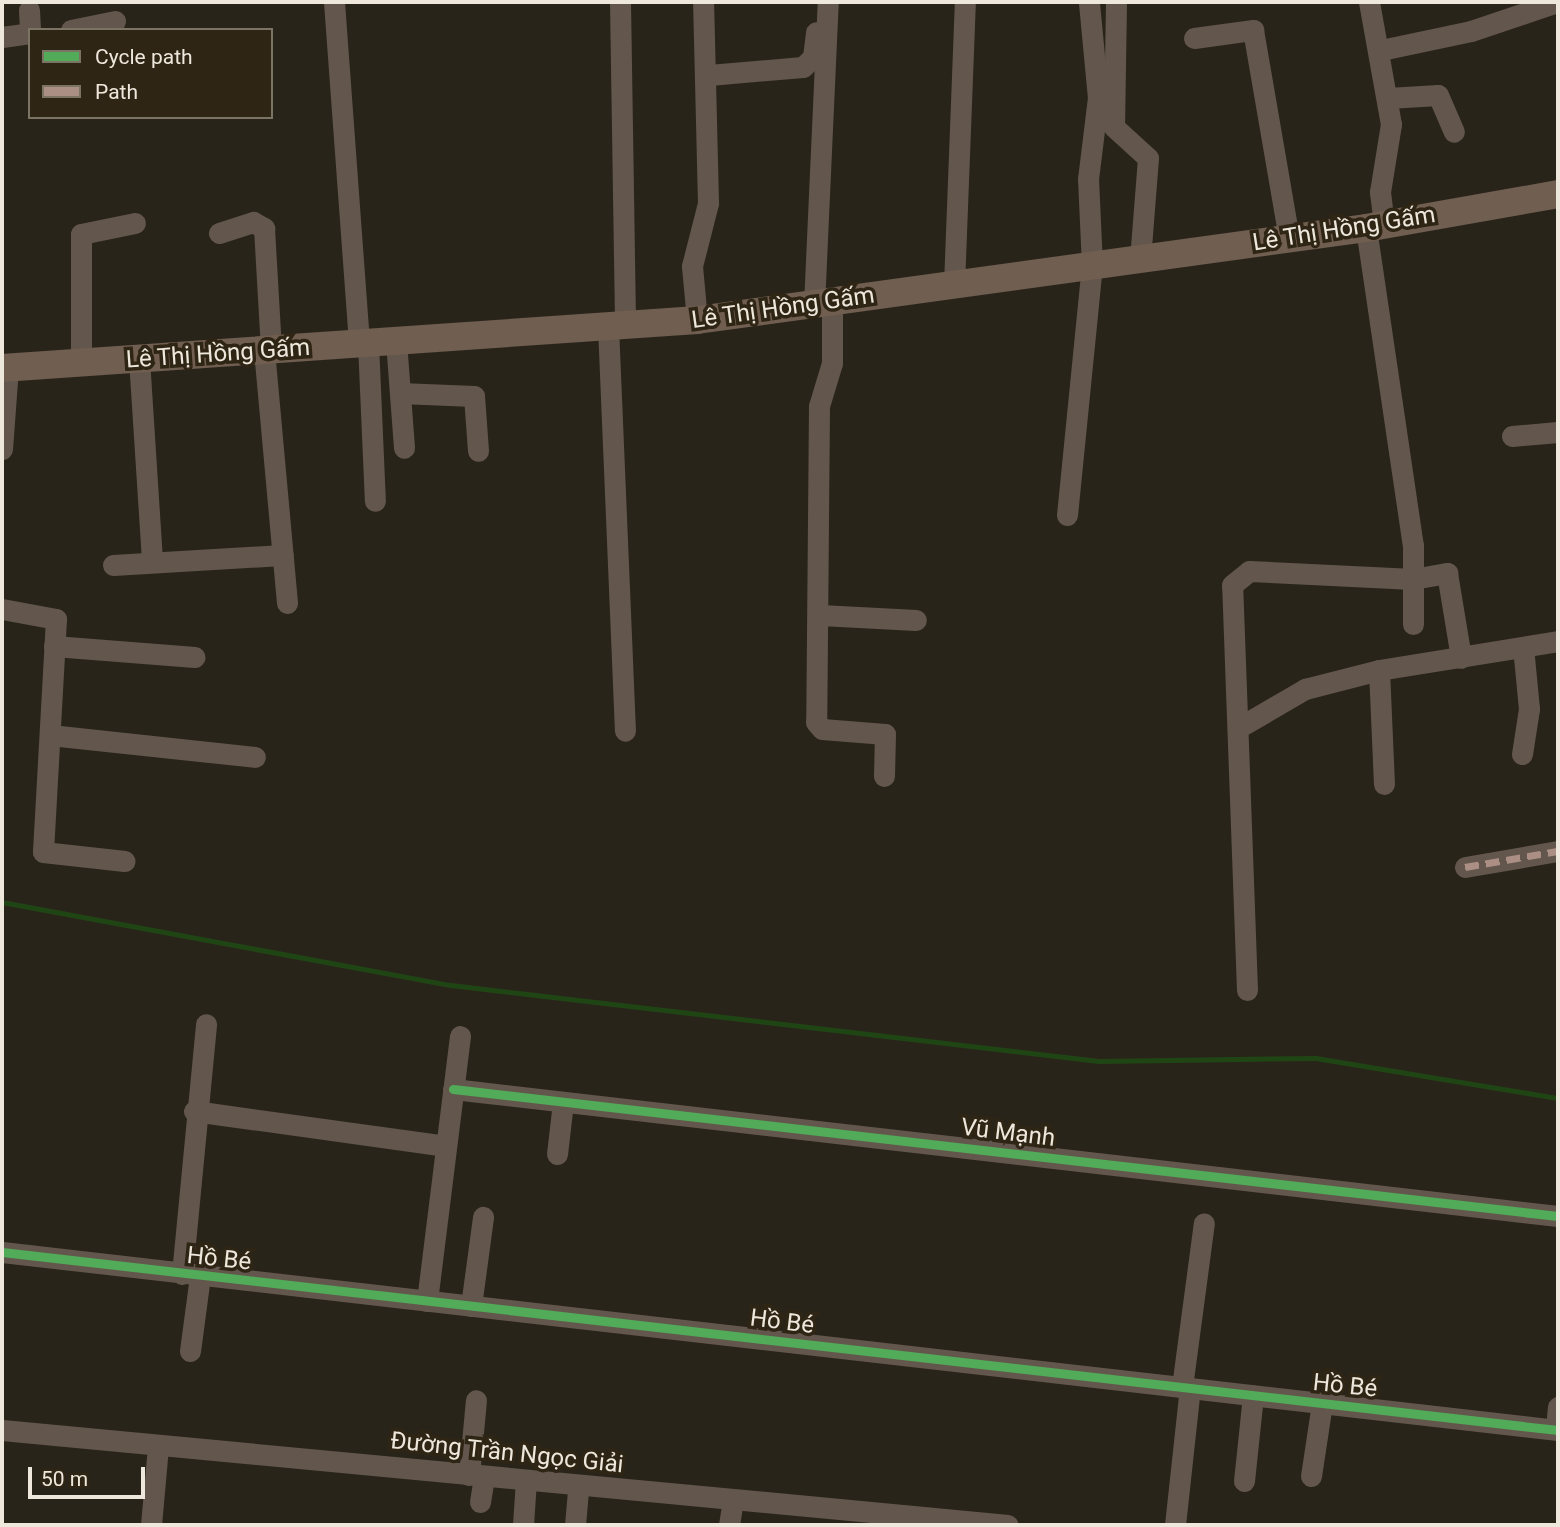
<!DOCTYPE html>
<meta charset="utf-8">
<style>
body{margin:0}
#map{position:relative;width:1560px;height:1527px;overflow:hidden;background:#29241a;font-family:Roboto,sans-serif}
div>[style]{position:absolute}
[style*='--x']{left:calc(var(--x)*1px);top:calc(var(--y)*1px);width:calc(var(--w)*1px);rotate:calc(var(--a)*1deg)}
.stream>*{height:4.5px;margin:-2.25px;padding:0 2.25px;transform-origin:2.25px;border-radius:2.25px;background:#204515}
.minor>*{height:21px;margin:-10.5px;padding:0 10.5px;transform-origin:10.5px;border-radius:10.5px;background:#63574d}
.major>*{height:28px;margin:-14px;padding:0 14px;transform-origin:14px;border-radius:14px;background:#705e50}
.quiet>*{height:7px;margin-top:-3.5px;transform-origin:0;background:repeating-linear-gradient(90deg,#ac8f84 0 14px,transparent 0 21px)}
.cycleway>*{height:9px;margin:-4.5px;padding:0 4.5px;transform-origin:4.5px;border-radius:4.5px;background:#51ab58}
span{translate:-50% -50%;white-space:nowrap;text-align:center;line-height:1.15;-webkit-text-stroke:7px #2f2514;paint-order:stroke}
.street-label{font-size:24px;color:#ede7dc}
.frame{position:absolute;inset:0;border:4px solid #ede7dc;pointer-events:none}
.legend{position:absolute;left:28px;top:28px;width:245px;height:91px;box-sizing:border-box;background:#2f2514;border:2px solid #7b7364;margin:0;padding:9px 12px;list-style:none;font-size:21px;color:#ede7dc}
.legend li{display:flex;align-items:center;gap:14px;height:35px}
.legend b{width:35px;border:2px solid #7b7364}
.scale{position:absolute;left:28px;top:1467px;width:117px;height:32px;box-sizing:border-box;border:4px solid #ede7dc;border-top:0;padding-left:9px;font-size:21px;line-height:24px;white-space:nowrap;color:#ede7dc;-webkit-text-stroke:5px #2f2514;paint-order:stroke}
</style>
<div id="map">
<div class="stream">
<i style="--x:2;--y:902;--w:457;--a:10.5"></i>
<i style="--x:451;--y:985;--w:652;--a:6.69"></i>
<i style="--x:1099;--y:1061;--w:217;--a:-0.8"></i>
<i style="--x:1316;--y:1058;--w:245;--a:9.4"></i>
</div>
<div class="minor">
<i style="--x:334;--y:2;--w:343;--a:85.8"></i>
<i style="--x:620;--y:2;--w:323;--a:89.1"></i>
<i style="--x:1116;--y:2;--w:125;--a:90.9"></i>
<i style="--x:1114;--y:127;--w:46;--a:42.4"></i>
<i style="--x:1148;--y:158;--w:101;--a:94.5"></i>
<i style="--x:1369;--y:2;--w:124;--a:79.8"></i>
<i style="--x:1391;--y:124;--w:69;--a:99.2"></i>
<i style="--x:1380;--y:192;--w:32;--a:83"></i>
<i style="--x:29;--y:10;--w:20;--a:87"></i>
<i style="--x:71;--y:30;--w:45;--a:-11.6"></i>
<i style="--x:2;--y:37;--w:28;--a:-8"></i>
<i style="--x:1194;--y:38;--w:60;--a:-7.7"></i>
<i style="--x:1253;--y:30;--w:211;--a:80.2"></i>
<i style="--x:1381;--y:50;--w:92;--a:-11.9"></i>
<i style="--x:1471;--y:31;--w:91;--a:-18.6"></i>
<i style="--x:709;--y:75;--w:94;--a:-4.9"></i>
<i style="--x:803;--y:67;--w:14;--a:-45"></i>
<i style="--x:813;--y:57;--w:25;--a:-83"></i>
<i style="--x:1388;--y:98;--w:50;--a:-3.4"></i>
<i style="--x:1438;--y:95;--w:40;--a:66.6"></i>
<i style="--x:1366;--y:228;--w:320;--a:81.6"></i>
<i style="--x:1413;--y:545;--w:79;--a:90"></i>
<i style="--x:219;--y:233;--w:36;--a:-18"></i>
<i style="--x:253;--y:222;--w:13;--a:29"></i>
<i style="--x:264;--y:228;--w:122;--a:86.7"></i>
<i style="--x:954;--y:285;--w:283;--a:-87.8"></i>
<i style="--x:832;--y:303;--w:60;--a:90"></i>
<i style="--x:832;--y:363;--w:45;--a:106.8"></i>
<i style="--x:819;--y:406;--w:316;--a:90.5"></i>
<i style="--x:816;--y:722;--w:9;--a:49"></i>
<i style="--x:822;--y:729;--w:63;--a:4.5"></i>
<i style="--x:885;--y:734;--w:42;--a:91.4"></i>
<i style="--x:814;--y:305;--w:303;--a:-87.4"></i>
<i style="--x:697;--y:320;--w:54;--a:-95.3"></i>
<i style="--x:692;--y:266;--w:65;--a:-75.7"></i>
<i style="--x:708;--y:203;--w:201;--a:-91.4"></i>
<i style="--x:608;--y:326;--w:405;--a:87.6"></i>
<i style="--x:396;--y:341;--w:107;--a:85.7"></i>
<i style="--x:368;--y:343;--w:158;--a:87.5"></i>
<i style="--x:264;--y:350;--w:254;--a:84.8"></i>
<i style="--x:139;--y:359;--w:202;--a:86.3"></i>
<i style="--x:81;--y:364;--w:130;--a:-90"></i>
<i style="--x:81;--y:234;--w:55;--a:-11.5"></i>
<i style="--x:400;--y:393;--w:74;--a:2.3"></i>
<i style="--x:474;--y:396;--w:55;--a:85.8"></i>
<i style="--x:1512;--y:436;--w:46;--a:-5"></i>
<i style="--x:2;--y:449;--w:81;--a:-85.8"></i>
<i style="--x:1067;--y:515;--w:250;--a:-84.3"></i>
<i style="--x:1092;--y:266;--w:87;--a:-92.6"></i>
<i style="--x:1088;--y:179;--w:82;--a:-83"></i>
<i style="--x:1098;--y:98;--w:96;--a:-95.4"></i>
<i style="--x:113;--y:565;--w:170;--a:-3.4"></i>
<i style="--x:2;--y:609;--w:55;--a:10.5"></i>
<i style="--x:56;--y:619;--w:233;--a:93.2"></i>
<i style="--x:43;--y:852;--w:82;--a:6.3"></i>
<i style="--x:820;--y:615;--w:96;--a:3"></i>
<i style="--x:54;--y:646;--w:141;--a:4.5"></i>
<i style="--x:1379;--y:670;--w:114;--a:87.5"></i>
<i style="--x:1238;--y:728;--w:78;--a:-30.2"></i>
<i style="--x:1305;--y:689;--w:76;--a:-14.4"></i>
<i style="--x:1379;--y:670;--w:181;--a:-9.2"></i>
<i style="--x:50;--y:735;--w:206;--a:6.1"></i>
<i style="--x:1522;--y:754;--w:46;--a:-81.2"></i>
<i style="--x:1529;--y:709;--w:62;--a:-95.5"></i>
<i style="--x:1465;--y:867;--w:94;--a:-9.8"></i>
<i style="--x:1247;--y:990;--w:405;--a:-92.1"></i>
<i style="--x:1232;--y:585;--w:22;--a:-39"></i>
<i style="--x:1249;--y:571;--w:164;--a:2.8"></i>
<i style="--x:1413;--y:579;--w:35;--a:-10"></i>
<i style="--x:1447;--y:573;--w:86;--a:80.6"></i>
<i style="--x:453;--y:1089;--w:1112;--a:6.56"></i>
<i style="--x:194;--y:1111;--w:253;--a:7.9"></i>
<i style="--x:557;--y:1154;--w:52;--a:-83.4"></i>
<i style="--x:2;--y:1252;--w:1566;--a:6.53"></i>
<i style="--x:182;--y:1274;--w:251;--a:-84.5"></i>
<i style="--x:427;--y:1301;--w:267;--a:-82.9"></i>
<i style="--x:471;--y:1306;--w:90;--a:-82.3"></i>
<i style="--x:190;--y:1351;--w:76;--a:-82.4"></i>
<i style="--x:1182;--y:1387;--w:165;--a:-82.4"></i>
<i style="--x:1556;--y:1429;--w:22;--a:-85"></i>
<i style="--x:2;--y:1430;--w:1010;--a:5.39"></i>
<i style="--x:469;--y:1475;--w:75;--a:-84.7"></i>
<i style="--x:1311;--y:1476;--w:74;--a:-81.4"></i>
<i style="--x:1244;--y:1481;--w:86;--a:-84"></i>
<i style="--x:480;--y:1502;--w:26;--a:-81"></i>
<i style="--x:151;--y:1525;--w:79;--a:-84.9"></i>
<i style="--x:523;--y:1525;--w:45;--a:-86.2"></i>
<i style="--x:575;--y:1525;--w:38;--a:-85"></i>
<i style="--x:729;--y:1525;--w:25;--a:-81"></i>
<i style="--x:1175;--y:1525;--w:138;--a:-83.8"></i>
</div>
<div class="major">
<i style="--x:2;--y:368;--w:697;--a:-3.95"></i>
<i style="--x:697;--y:320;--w:675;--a:-7.83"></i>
<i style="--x:1366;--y:228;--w:195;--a:-10"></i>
</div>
<div class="quiet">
<i style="--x:1465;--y:867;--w:94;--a:-9.8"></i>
</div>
<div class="cycleway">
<i style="--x:453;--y:1089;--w:1112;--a:6.56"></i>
<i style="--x:2;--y:1252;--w:1566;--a:6.53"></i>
</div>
<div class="street-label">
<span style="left:1344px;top:229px;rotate:-9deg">Lê Thị Hồng Gấm</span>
<span style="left:783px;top:308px;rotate:-8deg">Lê Thị Hồng Gấm</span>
<span style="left:218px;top:354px;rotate:-4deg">Lê Thị Hồng Gấm</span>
<span style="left:1008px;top:1133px;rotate:7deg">Vũ Mạnh</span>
<span style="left:219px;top:1259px;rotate:6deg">Hồ Bé</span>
<span style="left:782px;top:1322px;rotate:7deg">Hồ Bé</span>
<span style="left:1345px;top:1386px;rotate:6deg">Hồ Bé</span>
<span style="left:507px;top:1453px;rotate:6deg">Đường Trần Ngọc Giải</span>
</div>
<div class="frame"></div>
<ul class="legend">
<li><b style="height:9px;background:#51ab58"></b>Cycle path</li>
<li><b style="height:9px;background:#ac8f84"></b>Path</li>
</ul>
<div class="scale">50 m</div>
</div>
